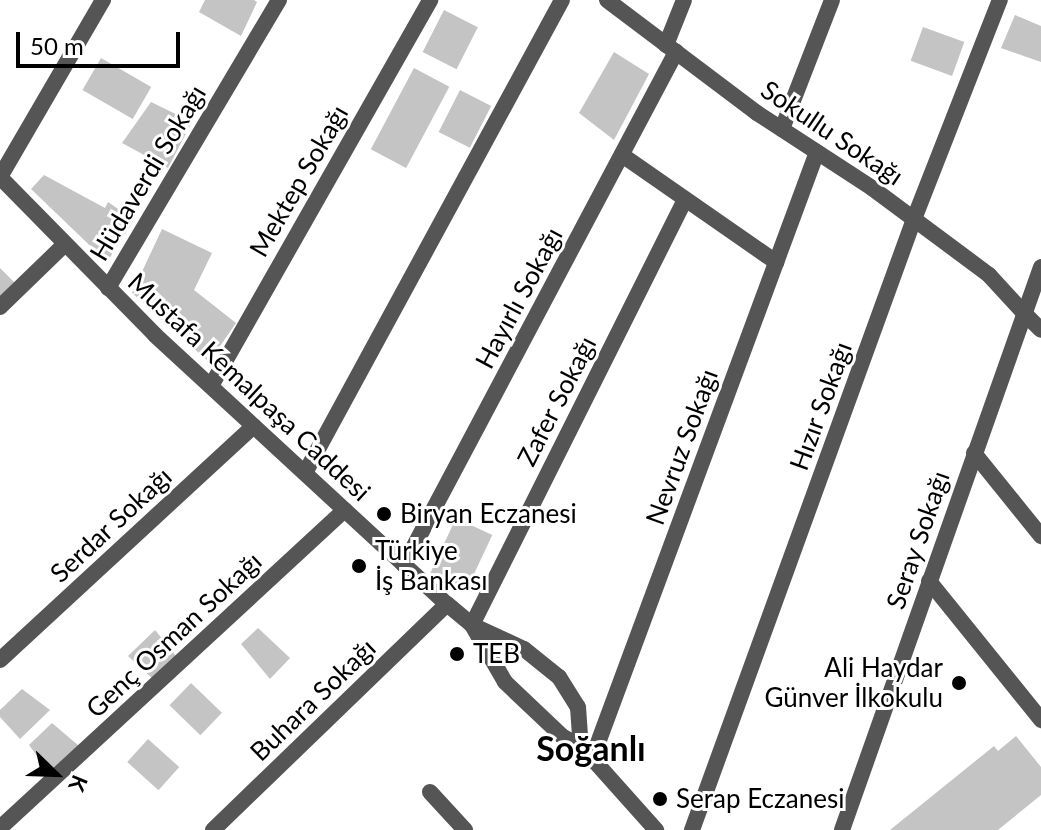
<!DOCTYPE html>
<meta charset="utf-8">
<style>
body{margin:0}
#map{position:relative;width:1041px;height:830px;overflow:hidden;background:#fff;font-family:Lato,sans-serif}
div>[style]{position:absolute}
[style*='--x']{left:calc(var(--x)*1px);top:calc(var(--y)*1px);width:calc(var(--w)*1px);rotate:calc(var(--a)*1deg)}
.building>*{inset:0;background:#c4c4c4;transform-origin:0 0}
.minor>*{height:16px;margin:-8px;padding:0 8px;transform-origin:8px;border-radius:8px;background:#555}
.tertiary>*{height:16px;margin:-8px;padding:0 8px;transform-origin:8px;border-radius:8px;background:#555}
.dots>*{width:22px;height:22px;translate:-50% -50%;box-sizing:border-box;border:4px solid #fff;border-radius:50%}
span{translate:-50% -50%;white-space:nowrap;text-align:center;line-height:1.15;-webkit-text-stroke:6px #fff;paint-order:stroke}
.street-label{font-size:26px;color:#000}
.poi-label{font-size:26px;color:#000}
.left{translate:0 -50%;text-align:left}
.right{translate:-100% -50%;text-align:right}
.district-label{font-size:34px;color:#000;font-weight:700}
.north{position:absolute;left:16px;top:734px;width:80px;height:80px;-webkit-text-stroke:6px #fff;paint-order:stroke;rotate:113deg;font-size:22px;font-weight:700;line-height:32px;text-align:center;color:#000}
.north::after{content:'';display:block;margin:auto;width:28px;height:36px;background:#000;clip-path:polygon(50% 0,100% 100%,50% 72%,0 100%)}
.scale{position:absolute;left:16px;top:32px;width:164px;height:36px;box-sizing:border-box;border:4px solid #000;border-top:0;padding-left:10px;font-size:24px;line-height:28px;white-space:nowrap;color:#000;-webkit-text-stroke:6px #fff;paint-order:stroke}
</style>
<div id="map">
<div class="building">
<i style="clip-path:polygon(205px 0,254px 0,257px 2px,241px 36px,199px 12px)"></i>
<i style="left:444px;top:10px;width:38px;height:47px;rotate:27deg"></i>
<i style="clip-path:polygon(1015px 15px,1041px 26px,1041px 62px,1001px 48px)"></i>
<i style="left:923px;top:27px;width:44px;height:36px;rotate:20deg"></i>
<i style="clip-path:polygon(614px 52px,649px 74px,614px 140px,579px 113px)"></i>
<i style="left:101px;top:58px;width:58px;height:37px;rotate:30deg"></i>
<i style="left:414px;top:68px;width:40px;height:92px;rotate:28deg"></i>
<i style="left:460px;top:90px;width:35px;height:47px;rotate:27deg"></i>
<i style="clip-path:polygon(151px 102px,192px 122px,168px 168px,122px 143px)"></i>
<i style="clip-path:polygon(44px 175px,105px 208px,108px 202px,134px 220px,107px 262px,31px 189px)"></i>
<i style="clip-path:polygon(162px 229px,212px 253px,194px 290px,236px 323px,209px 362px,132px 293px)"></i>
<i style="clip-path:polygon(0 268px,16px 284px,0 299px)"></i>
<i style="left:456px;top:518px;width:40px;height:62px;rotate:25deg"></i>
<i style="clip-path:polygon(258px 628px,290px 658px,270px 679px,241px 644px)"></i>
<i style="clip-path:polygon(155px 630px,176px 656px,153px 679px,128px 656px)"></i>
<i style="left:191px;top:683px;width:43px;height:31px;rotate:44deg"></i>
<i style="clip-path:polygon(22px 689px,50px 710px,20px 739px,0 717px,0 710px)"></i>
<i style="clip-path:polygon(52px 723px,79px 746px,51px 775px,29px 745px)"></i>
<i style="clip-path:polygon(1016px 736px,1041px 767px,1041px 795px,998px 830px,890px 830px,994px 746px,998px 751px)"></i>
<i style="left:148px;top:739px;width:42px;height:31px;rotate:42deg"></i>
</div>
<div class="minor">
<i style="--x:607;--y:0;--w:188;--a:37"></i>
<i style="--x:757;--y:113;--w:137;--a:33.1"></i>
<i style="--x:872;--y:188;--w:146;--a:36.6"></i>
<i style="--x:989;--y:275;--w:50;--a:47.4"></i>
<i style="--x:666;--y:45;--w:48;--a:-68.2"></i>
<i style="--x:782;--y:129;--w:138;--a:-68.8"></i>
<i style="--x:622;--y:155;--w:188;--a:34.8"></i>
<i style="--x:0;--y:177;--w:205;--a:-59.8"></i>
<i style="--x:108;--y:288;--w:335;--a:-59.3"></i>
<i style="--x:0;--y:307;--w:89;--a:-44.1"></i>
<i style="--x:211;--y:386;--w:444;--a:-60.4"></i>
<i style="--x:974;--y:453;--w:107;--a:51.1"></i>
<i style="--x:305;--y:473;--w:538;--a:-61.48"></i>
<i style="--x:404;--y:565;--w:581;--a:-62.07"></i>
<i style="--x:929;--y:581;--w:179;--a:51.1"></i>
<i style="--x:472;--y:625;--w:476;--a:-63.4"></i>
<i style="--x:0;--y:660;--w:345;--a:-42.7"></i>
<i style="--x:592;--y:759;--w:647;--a:-69.66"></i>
<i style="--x:430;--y:792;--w:52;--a:47.4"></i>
<i style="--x:0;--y:828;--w:469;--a:-42.7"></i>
<i style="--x:213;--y:830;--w:325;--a:-44"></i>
<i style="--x:692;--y:830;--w:650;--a:-70.03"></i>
<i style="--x:914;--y:219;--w:235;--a:-68.6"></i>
</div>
<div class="tertiary">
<i style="--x:0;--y:177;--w:221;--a:45.5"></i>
<i style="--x:155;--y:335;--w:397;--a:42.7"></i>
<i style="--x:447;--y:604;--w:33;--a:40"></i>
<i style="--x:472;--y:625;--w:57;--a:24.8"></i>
<i style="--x:524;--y:649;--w:45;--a:38.7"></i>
<i style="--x:559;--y:677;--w:36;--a:58"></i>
<i style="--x:578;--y:707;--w:39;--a:86"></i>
<i style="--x:1023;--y:312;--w:25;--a:45"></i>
<i style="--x:472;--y:625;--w:66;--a:59.9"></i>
<i style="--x:505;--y:682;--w:80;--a:43.5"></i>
<i style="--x:563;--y:737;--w:20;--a:27"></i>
<i style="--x:581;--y:746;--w:113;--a:48.2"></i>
<i style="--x:842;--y:830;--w:597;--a:-70.53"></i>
</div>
<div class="dots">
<i style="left:384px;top:514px;background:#000"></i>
<i style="left:359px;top:566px;background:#000"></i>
<i style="left:457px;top:654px;background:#000"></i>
<i style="left:959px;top:683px;background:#000"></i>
<i style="left:660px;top:799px;background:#000"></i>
</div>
<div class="street-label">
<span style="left:832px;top:133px;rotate:34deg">Sokullu Sokağı</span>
<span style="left:148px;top:173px;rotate:-59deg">Hüdaverdi Sokağı</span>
<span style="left:299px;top:181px;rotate:-60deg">Mektep Sokağı</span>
<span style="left:519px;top:298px;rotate:-62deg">Hayırlı Sokağı</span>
<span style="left:249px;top:387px;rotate:43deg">Mustafa Kemalpaşa Caddesi</span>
<span style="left:557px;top:401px;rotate:-63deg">Zafer Sokağı</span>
<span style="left:821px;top:406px;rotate:-70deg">Hızır Sokağı</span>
<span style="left:682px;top:447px;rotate:-70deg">Nevruz Sokağı</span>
<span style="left:111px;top:525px;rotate:-43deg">Serdar Sokağı</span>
<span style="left:918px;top:540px;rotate:-71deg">Seray Sokağı</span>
<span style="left:174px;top:635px;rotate:-43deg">Genç Osman Sokağı</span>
<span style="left:313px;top:700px;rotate:-44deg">Buhara Sokağı</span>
</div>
<div class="poi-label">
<span class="left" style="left:400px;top:514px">Biryan Eczanesi</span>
<span class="left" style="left:375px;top:566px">Türkiye<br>İş Bankası</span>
<span class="left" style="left:473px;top:654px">TEB</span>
<span class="right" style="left:943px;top:683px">Ali Haydar<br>Günver İlkokulu</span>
<span class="left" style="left:676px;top:799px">Serap Eczanesi</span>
</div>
<div class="district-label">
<span style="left:591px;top:748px">Soğanlı</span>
</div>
<div class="north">K</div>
<div class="scale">50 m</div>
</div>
